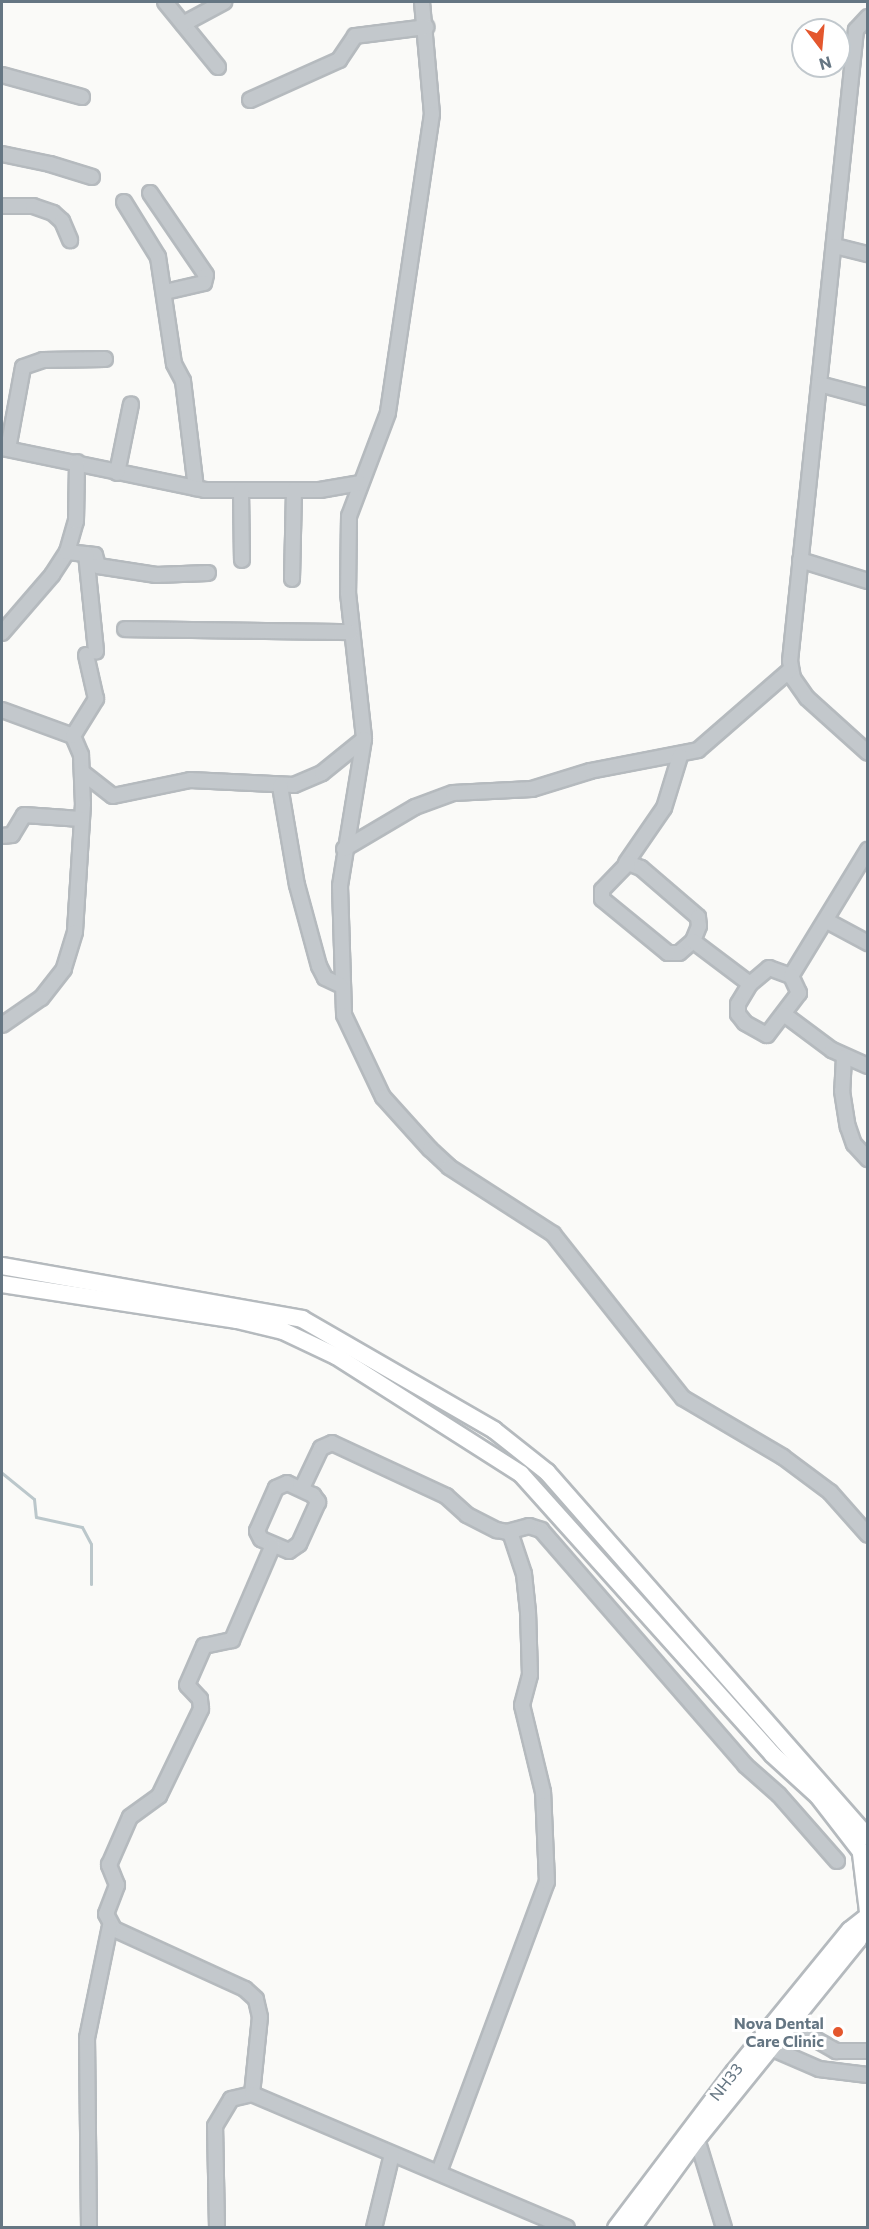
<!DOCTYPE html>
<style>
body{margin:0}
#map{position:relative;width:869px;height:2229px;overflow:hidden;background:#fafaf8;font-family:Commissioner,sans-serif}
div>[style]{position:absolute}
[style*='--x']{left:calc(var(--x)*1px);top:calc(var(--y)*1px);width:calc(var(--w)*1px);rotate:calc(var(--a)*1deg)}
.stream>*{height:3px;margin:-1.5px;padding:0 1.5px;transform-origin:1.5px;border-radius:1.5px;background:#bbc7cb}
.roads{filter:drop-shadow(2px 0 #b5babe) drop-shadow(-2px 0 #b5babe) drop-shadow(0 2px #b5babe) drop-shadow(0 -2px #b5babe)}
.minor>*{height:14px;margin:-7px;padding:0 7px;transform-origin:7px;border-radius:7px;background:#c3c8cc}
.major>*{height:16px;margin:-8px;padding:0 8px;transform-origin:8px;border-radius:8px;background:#fff}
.dots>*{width:16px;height:16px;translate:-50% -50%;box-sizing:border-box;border:3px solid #fff;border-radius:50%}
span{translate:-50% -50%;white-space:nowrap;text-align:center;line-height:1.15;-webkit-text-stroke:6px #fff;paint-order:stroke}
.poi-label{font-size:16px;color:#657683;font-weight:700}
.right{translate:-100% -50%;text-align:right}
.street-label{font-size:16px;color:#657683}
.frame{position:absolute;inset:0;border:3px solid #657683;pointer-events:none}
.north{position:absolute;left:791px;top:18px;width:60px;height:60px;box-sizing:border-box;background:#fff;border:2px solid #c1c8cd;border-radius:50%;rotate:164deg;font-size:16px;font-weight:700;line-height:24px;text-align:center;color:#657683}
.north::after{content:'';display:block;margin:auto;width:21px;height:27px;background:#e4572e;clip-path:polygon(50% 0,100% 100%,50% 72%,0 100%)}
</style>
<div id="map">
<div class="stream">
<i style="--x:2;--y:1473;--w:41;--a:39.1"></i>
<i style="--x:34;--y:1499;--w:18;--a:84"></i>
<i style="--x:36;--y:1517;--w:47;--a:12.3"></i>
<i style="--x:82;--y:1527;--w:19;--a:62"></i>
<i style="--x:91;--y:1544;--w:40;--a:90"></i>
</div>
<div class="roads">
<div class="minor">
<i style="--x:165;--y:2;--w:84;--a:50.8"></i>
<i style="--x:422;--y:2;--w:112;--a:84.9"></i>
<i style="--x:432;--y:114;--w:302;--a:98.4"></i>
<i style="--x:388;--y:413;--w:110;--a:110.7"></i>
<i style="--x:349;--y:516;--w:77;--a:90.7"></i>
<i style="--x:348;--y:593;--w:147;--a:83.7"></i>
<i style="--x:364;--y:739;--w:149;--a:99.3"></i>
<i style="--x:340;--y:886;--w:129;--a:88.2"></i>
<i style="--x:344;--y:1015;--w:91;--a:64.6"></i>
<i style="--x:383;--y:1097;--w:70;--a:47.9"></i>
<i style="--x:430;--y:1149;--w:26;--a:43"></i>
<i style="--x:449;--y:1167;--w:124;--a:32.8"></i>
<i style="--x:553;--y:1234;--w:209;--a:51.6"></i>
<i style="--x:683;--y:1398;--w:116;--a:30.5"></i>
<i style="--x:783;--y:1457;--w:59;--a:36.7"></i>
<i style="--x:830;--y:1492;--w:57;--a:48.5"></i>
<i style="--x:868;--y:17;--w:18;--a:133"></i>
<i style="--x:856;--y:30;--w:634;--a:95.97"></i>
<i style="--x:790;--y:661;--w:17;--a:80"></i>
<i style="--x:793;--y:678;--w:24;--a:55"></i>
<i style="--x:807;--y:698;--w:82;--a:42"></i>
<i style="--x:183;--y:24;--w:47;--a:-28.2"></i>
<i style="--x:2;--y:75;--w:83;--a:15.4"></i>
<i style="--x:250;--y:100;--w:98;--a:-24.2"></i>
<i style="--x:339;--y:60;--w:29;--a:-56"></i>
<i style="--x:355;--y:36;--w:72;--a:-7.2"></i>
<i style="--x:2;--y:154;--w:49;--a:11.8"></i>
<i style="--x:50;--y:164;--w:44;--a:17.2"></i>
<i style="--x:150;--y:193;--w:99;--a:55.7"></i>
<i style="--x:206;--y:275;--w:8;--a:104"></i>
<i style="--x:204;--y:283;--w:40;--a:167"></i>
<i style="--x:124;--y:202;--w:65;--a:58.3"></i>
<i style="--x:158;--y:257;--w:108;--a:81.5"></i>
<i style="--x:174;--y:364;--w:19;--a:62"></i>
<i style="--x:183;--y:381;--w:108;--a:83.1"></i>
<i style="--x:2;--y:206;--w:31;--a:0"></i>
<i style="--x:33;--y:206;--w:21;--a:19"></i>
<i style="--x:53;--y:213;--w:12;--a:42"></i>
<i style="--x:62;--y:221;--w:21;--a:67"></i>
<i style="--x:835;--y:246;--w:34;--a:14"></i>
<i style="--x:819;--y:384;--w:51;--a:14.9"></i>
<i style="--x:2;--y:448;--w:207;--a:11.7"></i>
<i style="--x:205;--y:490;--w:115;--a:0"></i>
<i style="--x:320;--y:490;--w:40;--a:-10"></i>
<i style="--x:8;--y:449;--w:83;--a:-79.6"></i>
<i style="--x:23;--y:367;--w:21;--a:-19"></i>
<i style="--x:43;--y:360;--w:62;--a:-0.9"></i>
<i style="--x:117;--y:473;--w:70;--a:-78.5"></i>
<i style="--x:241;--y:490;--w:70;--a:89.2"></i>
<i style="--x:67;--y:552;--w:28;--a:6"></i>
<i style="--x:95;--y:555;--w:11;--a:75"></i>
<i style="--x:98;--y:566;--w:59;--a:8.8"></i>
<i style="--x:156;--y:575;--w:52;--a:-2.2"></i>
<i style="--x:86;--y:554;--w:98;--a:84.1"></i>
<i style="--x:800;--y:560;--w:71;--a:17.2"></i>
<i style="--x:292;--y:579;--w:89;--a:-88.7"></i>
<i style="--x:125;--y:629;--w:226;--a:0.8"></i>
<i style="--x:2;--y:633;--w:77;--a:-49.2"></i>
<i style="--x:52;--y:575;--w:27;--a:-57"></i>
<i style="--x:67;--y:552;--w:32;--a:-74"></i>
<i style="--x:76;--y:521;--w:59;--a:-89"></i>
<i style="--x:2;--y:710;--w:76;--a:20.1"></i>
<i style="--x:73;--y:736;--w:21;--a:67"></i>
<i style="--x:81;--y:755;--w:49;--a:87.7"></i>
<i style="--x:83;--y:804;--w:128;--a:93.6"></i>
<i style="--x:75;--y:932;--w:39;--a:107"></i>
<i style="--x:64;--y:969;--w:37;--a:128"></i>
<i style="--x:41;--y:998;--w:47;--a:145.3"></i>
<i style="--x:73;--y:736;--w:44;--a:-58.1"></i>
<i style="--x:96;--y:699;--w:45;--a:-102.8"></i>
<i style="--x:82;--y:772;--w:39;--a:38"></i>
<i style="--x:113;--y:796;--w:79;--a:-11.7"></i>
<i style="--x:190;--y:780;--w:104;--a:2.8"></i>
<i style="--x:294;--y:785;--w:30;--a:-23"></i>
<i style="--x:322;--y:773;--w:54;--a:-39"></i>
<i style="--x:280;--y:786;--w:100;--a:80.3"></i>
<i style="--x:297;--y:885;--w:84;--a:74.8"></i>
<i style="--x:319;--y:966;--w:13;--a:63"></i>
<i style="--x:325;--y:978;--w:17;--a:25"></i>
<i style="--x:2;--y:836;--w:10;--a:-6"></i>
<i style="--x:12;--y:835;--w:23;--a:-59"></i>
<i style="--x:24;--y:815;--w:57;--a:4"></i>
<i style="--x:344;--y:849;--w:82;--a:-30.6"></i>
<i style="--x:415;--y:807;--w:40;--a:-20.2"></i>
<i style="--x:453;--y:793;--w:79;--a:-2.9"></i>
<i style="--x:532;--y:789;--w:61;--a:-17.2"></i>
<i style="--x:590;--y:771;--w:110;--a:-11"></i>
<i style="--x:698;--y:750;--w:122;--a:-41"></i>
<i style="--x:626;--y:863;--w:67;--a:-55.4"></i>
<i style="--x:664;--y:808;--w:54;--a:-72.9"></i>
<i style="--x:628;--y:863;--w:14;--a:21"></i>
<i style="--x:641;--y:868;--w:75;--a:40.7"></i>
<i style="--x:698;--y:917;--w:9;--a:84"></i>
<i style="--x:699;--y:926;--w:16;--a:112"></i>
<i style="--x:693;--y:941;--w:18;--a:139"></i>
<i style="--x:679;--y:953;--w:11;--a:180"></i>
<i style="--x:668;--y:953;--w:85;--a:-140.7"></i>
<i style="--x:602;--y:899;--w:9;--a:-90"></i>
<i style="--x:602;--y:890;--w:37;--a:-46"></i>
<i style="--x:827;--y:921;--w:47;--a:28.2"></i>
<i style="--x:693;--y:941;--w:71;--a:37"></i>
<i style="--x:750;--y:984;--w:25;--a:-40"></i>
<i style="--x:769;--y:968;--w:23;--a:20"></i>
<i style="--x:791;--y:976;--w:148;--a:-58.6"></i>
<i style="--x:750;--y:984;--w:23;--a:121"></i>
<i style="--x:738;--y:1004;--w:10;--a:90"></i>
<i style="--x:738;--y:1014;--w:11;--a:52"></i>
<i style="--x:745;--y:1023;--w:25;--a:29"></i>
<i style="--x:767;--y:1035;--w:53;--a:-52.7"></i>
<i style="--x:799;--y:993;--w:19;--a:-115"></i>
<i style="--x:785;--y:1015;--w:59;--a:36.7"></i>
<i style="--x:832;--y:1050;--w:39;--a:24"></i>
<i style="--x:844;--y:1057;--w:34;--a:93"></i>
<i style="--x:842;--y:1091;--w:36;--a:81"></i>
<i style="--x:848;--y:1127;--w:18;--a:71"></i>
<i style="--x:854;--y:1144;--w:21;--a:47"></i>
<i style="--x:287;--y:1483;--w:29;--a:25"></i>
<i style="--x:313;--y:1495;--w:9;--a:54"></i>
<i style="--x:318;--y:1502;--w:46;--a:114.3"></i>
<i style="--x:299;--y:1544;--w:12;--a:145"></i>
<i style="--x:289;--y:1551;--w:30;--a:-157"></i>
<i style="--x:261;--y:1539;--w:9;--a:-117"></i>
<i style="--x:257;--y:1531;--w:47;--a:-66.2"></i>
<i style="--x:276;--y:1488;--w:12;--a:-24"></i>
<i style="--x:302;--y:1488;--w:44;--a:-64.6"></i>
<i style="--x:321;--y:1448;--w:12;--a:-24"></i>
<i style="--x:332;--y:1443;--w:126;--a:24.9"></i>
<i style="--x:446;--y:1496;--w:28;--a:42"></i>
<i style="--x:467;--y:1515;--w:34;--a:27"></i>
<i style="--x:497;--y:1530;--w:10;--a:11"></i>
<i style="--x:507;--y:1532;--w:23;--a:-15"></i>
<i style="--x:529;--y:1526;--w:13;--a:18"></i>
<i style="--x:541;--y:1530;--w:311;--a:49"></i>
<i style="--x:745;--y:1765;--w:45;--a:41.4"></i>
<i style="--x:779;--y:1795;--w:88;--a:48.7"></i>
<i style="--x:792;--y:2026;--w:51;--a:29.6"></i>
<i style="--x:836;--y:2051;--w:32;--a:0"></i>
<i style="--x:773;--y:2049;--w:50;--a:23.5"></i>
<i style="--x:819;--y:2069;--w:49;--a:7"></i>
<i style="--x:252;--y:2094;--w:77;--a:-84.1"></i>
<i style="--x:260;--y:2017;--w:18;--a:-103"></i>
<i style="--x:256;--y:1999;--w:15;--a:-138"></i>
<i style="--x:245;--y:1989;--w:144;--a:-155.4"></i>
<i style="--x:114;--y:1929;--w:17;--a:-118"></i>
<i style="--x:106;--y:1914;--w:31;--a:-69"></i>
<i style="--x:117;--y:1885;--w:22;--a:-112"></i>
<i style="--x:109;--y:1865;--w:52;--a:-66.4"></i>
<i style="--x:130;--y:1817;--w:36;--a:-36"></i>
<i style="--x:159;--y:1796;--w:97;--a:-64.2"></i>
<i style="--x:201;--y:1709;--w:10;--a:-96"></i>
<i style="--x:200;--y:1699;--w:19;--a:-133"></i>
<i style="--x:187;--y:1685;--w:43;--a:-66.4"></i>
<i style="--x:204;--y:1646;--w:29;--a:-12"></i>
<i style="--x:232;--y:1640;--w:103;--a:-66.7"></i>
<i style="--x:697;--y:2139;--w:93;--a:73.1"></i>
<i style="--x:439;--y:2172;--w:309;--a:-69.6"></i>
<i style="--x:547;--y:1882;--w:90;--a:-92.5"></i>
<i style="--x:543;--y:1792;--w:89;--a:-103.6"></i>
<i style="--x:522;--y:1705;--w:31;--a:-75"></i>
<i style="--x:530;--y:1675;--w:63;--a:-91.8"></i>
<i style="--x:528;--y:1612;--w:38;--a:-96"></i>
<i style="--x:524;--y:1574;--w:44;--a:-108.4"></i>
<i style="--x:89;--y:2228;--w:190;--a:-90.6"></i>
<i style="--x:87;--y:2038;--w:114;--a:-78.4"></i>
<i style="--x:217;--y:2228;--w:102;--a:-91.1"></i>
<i style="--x:215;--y:2126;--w:31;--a:-59"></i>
<i style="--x:231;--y:2099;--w:22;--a:-13"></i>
<i style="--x:252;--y:2094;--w:342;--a:23"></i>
<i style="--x:374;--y:2228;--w:76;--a:-76.3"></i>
</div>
<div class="major">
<i style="--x:2;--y:1266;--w:305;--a:10"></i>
<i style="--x:302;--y:1319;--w:222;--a:30"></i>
<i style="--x:494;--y:1430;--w:68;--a:38.4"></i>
<i style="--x:547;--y:1472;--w:486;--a:48.7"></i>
<i style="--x:2;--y:1284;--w:238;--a:8.7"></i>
<i style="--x:237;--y:1320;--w:47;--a:13.4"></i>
<i style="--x:283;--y:1331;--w:59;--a:25.3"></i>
<i style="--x:336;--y:1356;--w:219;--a:32.5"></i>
<i style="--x:521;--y:1474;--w:376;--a:48.1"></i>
<i style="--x:772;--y:1754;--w:62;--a:42.4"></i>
<i style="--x:818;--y:1796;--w:82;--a:52.4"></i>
<i style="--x:861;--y:1854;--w:58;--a:83.1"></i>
<i style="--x:616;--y:2228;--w:196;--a:-52.9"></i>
<i style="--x:734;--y:2072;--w:183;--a:-50.8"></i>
<i style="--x:850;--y:1930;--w:23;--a:-38"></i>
<i style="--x:632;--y:2228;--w:110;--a:-53.9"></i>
<i style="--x:697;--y:2139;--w:256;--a:-51"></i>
<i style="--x:858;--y:1940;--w:17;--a:-83"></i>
</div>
</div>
<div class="dots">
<i style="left:838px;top:2032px;background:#e4572e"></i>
</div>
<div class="poi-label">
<span class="right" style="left:824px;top:2032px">Nova Dental<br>Care Clinic</span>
</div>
<div class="street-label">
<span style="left:726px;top:2082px;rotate:-52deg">NH33</span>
</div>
<div class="frame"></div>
<div class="north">N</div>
</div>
